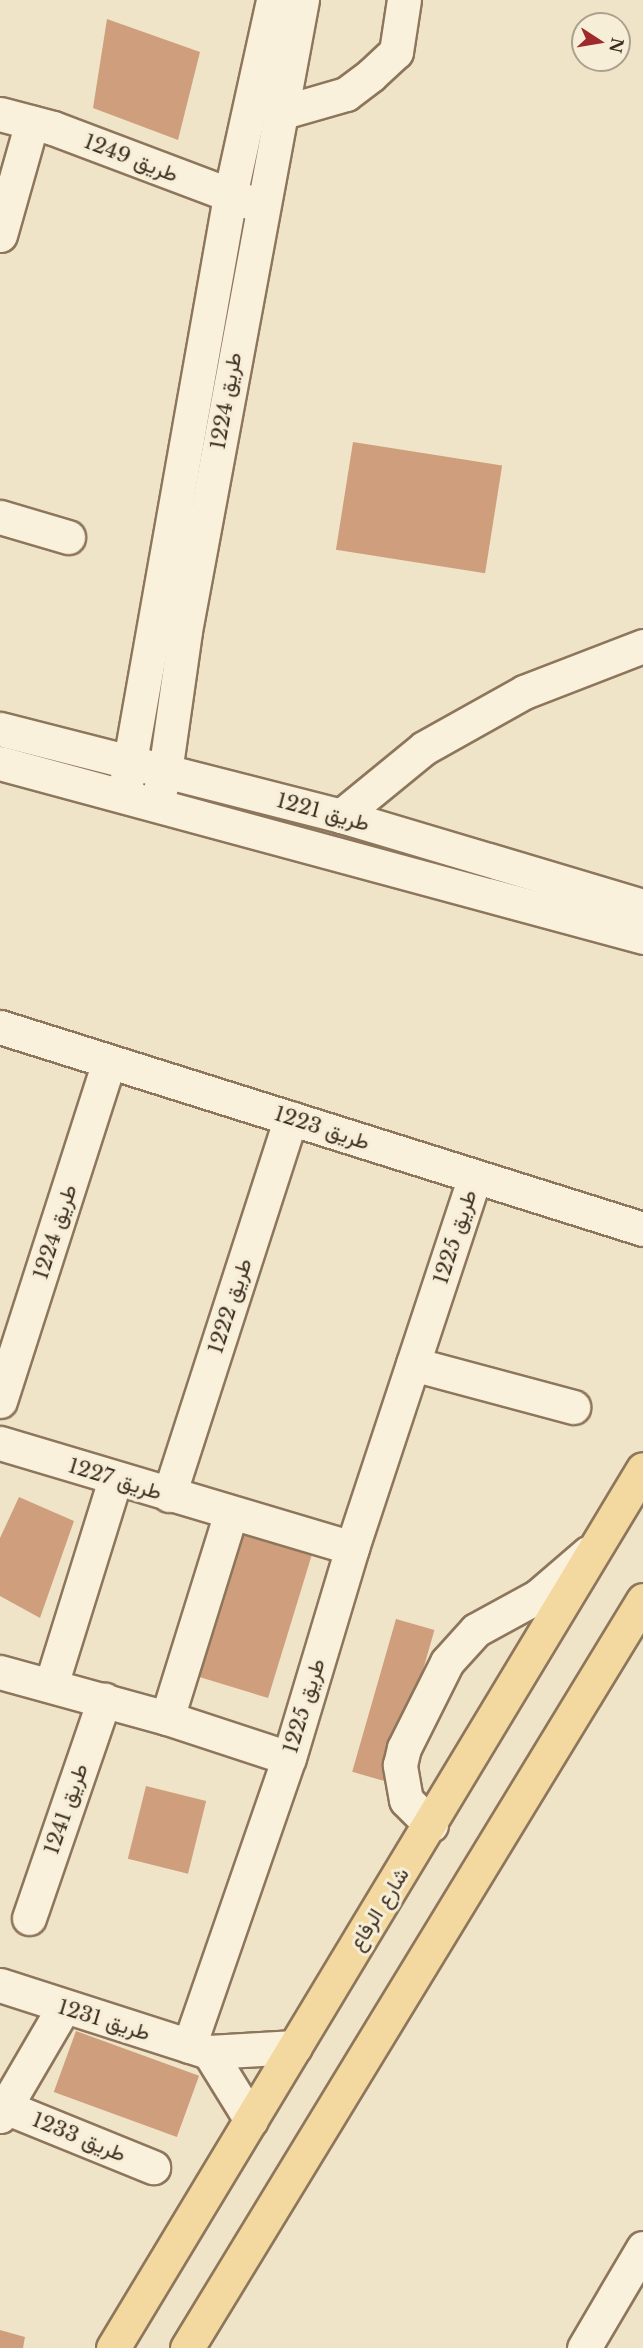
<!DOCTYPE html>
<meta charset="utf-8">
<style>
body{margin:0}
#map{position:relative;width:643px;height:2348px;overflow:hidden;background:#f0e4c8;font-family:"Libre Baskerville",Vazirmatn,serif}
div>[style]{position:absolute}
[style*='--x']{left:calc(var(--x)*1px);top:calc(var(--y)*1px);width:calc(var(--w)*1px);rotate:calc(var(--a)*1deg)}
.building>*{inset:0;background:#cf9f7d;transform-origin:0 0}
.roads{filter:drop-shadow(2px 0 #8d765c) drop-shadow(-2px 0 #8d765c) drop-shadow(0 2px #8d765c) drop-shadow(0 -2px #8d765c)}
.minor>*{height:33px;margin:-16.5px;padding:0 16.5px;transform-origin:16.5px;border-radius:16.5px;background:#faf1dc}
.major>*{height:33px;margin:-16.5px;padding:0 16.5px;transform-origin:16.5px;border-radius:16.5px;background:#f3d9a0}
span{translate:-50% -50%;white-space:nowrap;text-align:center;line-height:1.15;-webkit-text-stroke:6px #f7eed8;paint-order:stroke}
.street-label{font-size:21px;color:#3d2e20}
.north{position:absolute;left:571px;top:12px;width:60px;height:60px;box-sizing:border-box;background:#f7eed8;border:2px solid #ada18e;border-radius:50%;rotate:102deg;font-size:16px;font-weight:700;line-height:24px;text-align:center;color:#3d2e20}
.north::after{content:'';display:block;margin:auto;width:21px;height:27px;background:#9e2a2b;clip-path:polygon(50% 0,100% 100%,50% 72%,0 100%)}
</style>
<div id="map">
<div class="building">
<i style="clip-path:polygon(107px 19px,200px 52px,178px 140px,93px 108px)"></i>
<i style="left:353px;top:442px;width:151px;height:109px;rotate:9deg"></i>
<i style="clip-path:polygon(19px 1497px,74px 1521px,40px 1618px,0 1596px,0 1538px)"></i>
<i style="left:238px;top:1533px;width:77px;height:149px;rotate:17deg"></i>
<i style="left:396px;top:1619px;width:40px;height:159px;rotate:16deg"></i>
<i style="left:146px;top:1786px;width:62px;height:75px;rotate:14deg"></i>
<i style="left:76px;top:2031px;width:131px;height:65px;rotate:20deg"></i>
<i style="clip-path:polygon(0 2330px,25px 2337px,23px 2348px,0 2348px)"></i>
</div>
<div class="roads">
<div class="minor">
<i style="--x:280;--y:113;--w:69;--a:-16.1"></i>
<i style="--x:346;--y:94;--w:31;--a:-37"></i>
<i style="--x:371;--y:75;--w:34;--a:-43"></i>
<i style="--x:396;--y:52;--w:53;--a:-81.3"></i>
<i style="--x:0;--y:114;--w:55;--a:14.8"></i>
<i style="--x:53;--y:128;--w:212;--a:20.7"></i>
<i style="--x:0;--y:235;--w:117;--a:-74.2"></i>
<i style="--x:0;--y:517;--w:71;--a:16.4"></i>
<i style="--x:0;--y:729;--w:352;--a:14.3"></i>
<i style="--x:341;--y:816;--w:315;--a:16.6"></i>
<i style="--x:0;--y:763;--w:666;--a:15.14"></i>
<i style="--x:124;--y:795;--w:608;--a:-79.96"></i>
<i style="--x:230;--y:196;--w:201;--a:-77.6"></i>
<i style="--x:156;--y:804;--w:33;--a:-74"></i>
<i style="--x:165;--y:772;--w:142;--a:-81.9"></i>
<i style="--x:185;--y:631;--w:642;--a:-79.5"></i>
<i style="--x:341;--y:816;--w:107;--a:-39.3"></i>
<i style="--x:424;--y:748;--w:115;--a:-29.2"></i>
<i style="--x:524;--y:692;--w:128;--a:-21.1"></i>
<i style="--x:0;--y:1027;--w:674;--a:17.44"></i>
<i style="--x:413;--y:1364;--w:166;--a:15"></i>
<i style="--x:0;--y:1401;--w:356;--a:-72.2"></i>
<i style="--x:0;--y:1443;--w:367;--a:16.6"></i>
<i style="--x:169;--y:1495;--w:396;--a:-72.1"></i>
<i style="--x:0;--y:1672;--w:173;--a:15.4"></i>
<i style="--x:167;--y:1718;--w:128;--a:18.2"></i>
<i style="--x:51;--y:1685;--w:215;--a:-72.7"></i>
<i style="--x:167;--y:1718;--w:215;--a:-72.7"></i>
<i style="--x:431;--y:1825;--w:35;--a:-135"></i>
<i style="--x:406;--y:1800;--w:36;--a:-100"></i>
<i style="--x:400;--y:1765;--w:17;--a:-77"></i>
<i style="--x:404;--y:1748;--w:96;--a:-63.4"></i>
<i style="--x:447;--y:1662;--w:43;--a:-47.8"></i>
<i style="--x:476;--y:1630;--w:71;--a:-28.7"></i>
<i style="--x:538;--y:1596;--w:66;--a:-40.7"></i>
<i style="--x:29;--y:1918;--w:231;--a:-71"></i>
<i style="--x:0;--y:1985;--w:219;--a:17.8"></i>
<i style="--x:209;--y:2052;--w:86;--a:-3.3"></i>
<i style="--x:189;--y:2046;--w:305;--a:-70.9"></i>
<i style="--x:289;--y:1758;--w:219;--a:-73.3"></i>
<i style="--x:352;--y:1548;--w:391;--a:-71.7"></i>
<i style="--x:209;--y:2052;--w:80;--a:58.3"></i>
<i style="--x:5;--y:2107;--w:160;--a:22.1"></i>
<i style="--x:0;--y:2116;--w:125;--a:-59.7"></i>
<i style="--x:584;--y:2348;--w:116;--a:-59.5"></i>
</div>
<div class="major">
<i style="--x:113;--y:2348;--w:1026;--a:-58.91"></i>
<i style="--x:187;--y:2348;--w:876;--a:-58.63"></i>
</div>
</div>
<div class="street-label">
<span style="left:131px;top:158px;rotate:21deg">طريق 1249</span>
<span style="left:226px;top:401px;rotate:-80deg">طريق 1224</span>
<span style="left:323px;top:812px;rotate:15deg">طريق 1221</span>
<span style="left:322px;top:1128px;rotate:18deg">طريق 1223</span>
<span style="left:55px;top:1232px;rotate:-72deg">طريق 1224</span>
<span style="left:455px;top:1237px;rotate:-72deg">طريق 1225</span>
<span style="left:230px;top:1306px;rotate:-72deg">طريق 1222</span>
<span style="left:115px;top:1479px;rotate:17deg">طريق 1227</span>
<span style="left:304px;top:1706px;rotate:-73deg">طريق 1225</span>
<span style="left:66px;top:1809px;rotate:-71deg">طريق 1241</span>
<span style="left:379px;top:1909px;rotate:-58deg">شارع الرفاع</span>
<span style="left:104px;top:2020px;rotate:17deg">طريق 1231</span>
<span style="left:79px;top:2137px;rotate:22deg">طريق 1233</span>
</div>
<div class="north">N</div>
</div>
